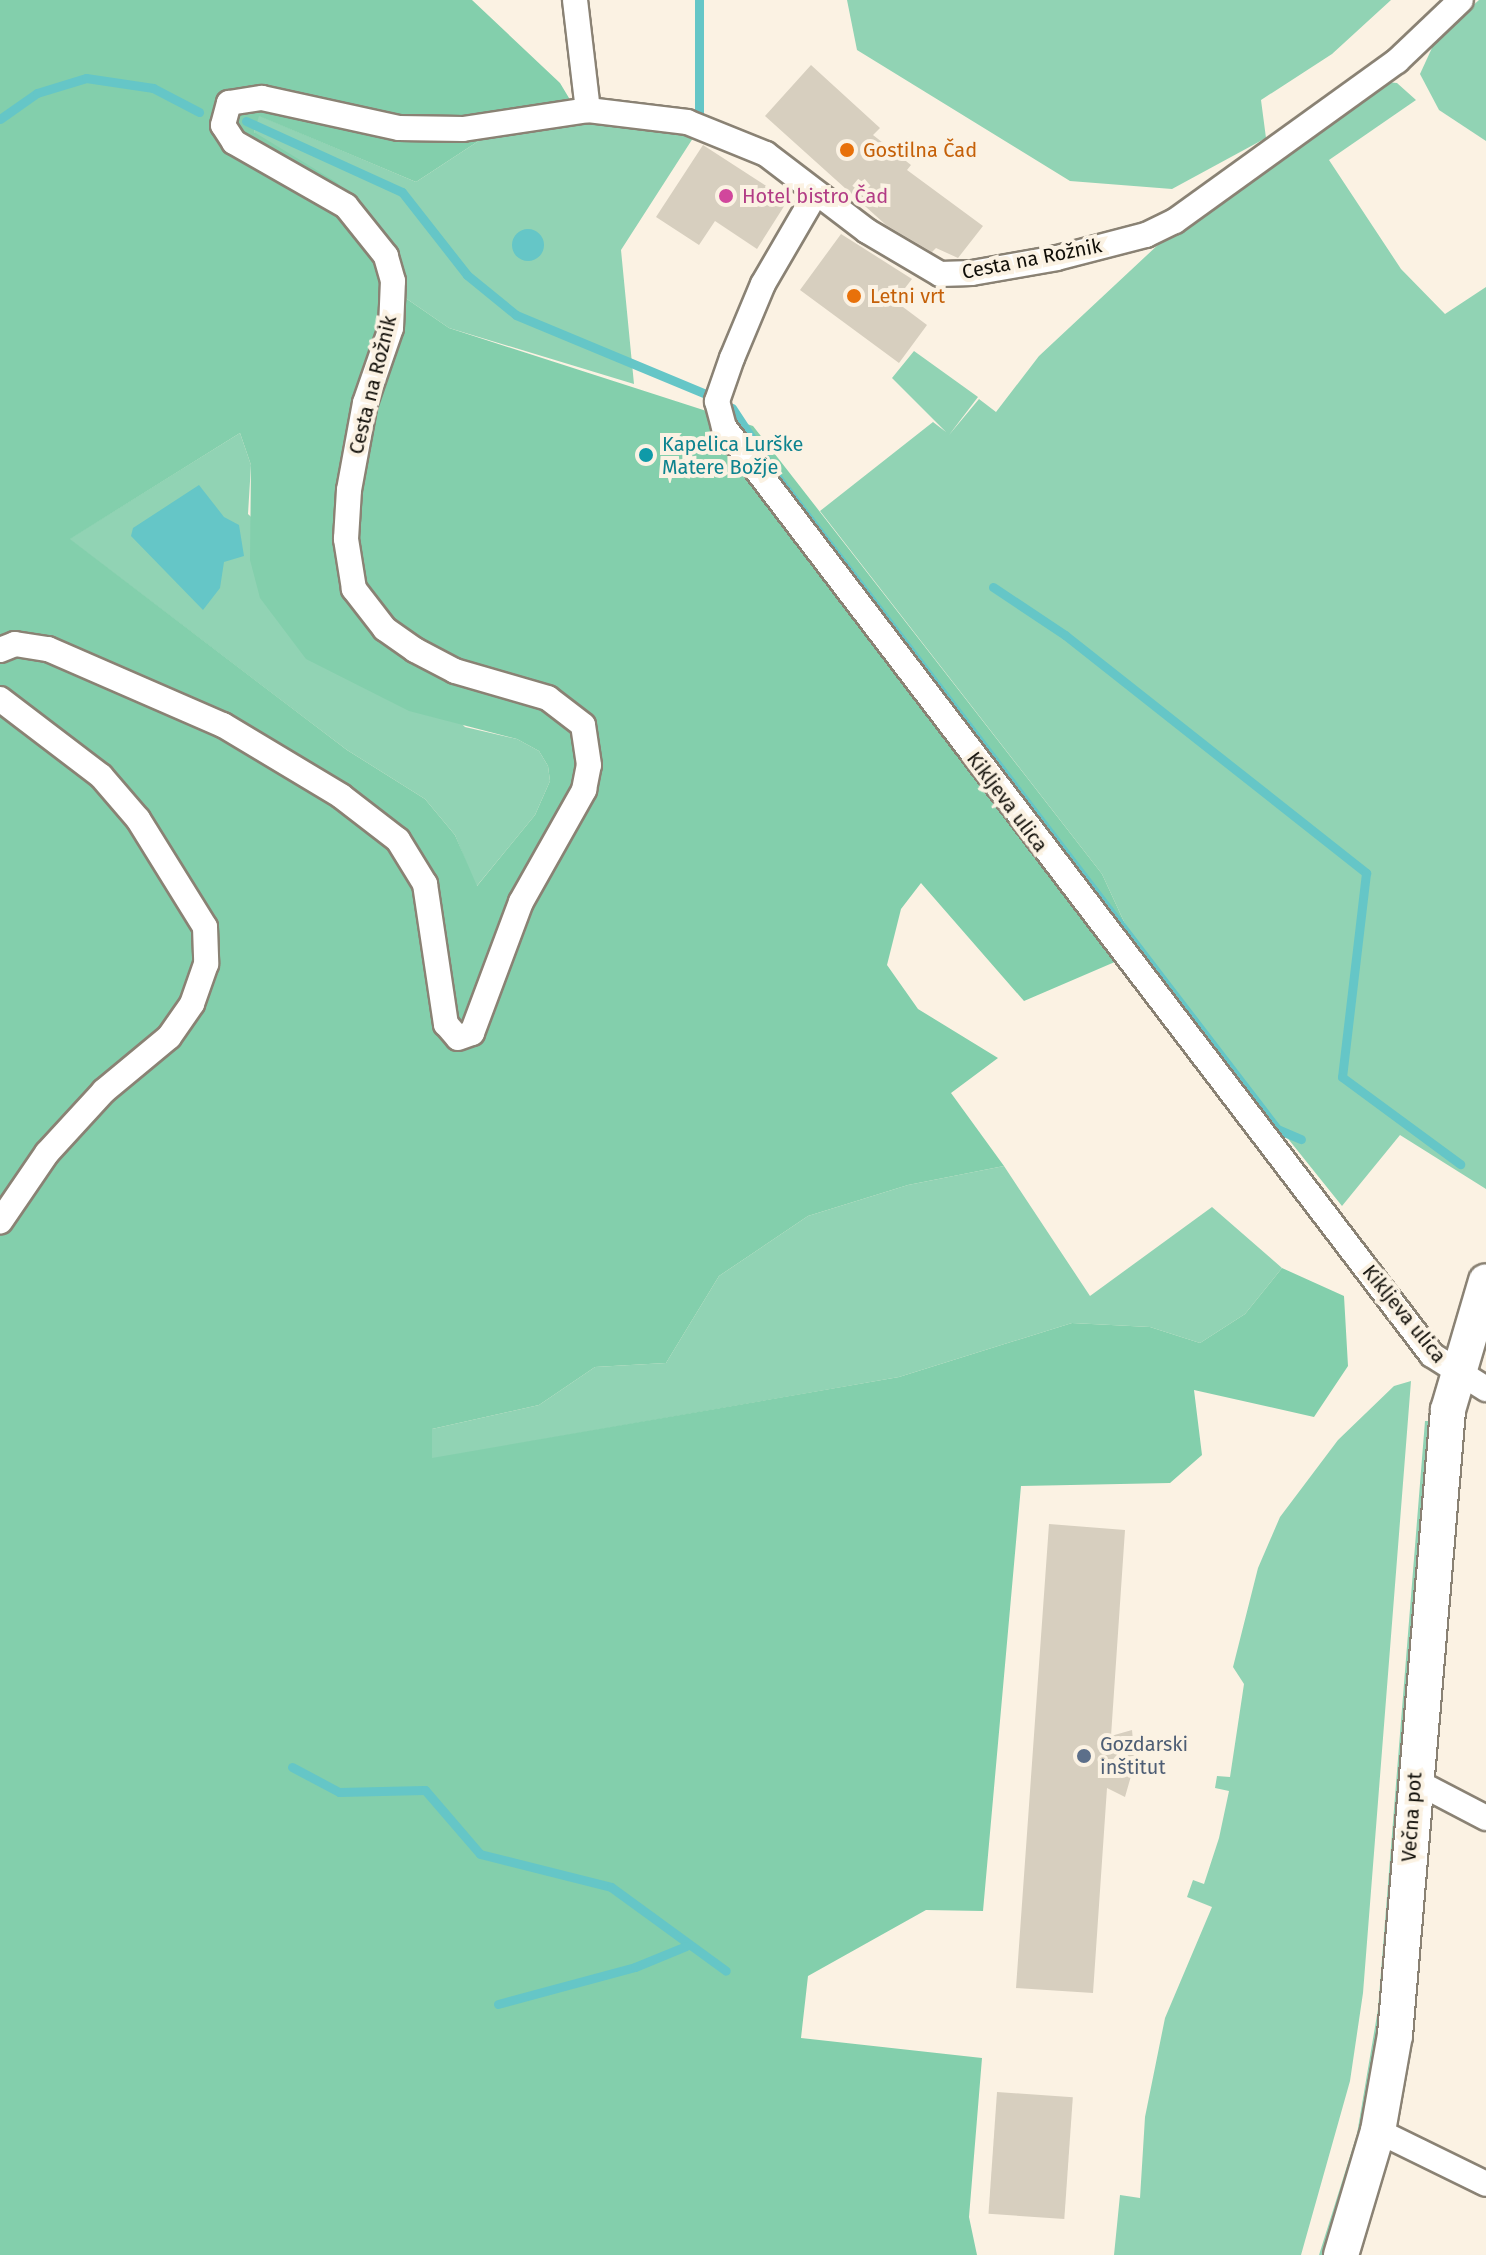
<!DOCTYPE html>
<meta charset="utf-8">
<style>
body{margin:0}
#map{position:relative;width:1486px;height:2255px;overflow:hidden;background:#fbf2e3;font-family:"Fira Sans",sans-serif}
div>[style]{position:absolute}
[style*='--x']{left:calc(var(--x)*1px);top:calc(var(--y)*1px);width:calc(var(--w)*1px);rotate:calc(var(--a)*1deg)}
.green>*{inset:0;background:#91d3b4}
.forest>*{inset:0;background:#83cfac}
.water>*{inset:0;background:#65c6c7}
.round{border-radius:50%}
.stream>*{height:9px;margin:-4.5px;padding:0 4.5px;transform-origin:4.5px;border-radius:4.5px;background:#65c6c7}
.building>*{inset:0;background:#d7cfbf;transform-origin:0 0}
.roads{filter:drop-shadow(2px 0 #8a8274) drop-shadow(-2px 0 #8a8274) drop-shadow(0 2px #8a8274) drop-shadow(0 -2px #8a8274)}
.street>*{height:24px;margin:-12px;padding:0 12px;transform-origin:12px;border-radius:12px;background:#fff}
.secondary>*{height:34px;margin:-17px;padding:0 17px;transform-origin:17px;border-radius:17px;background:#fff}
.dots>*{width:22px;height:22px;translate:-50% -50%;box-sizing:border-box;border:4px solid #fbf2e3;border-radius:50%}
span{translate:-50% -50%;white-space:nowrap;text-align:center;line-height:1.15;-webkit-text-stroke:8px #fbf2e3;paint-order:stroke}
.food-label{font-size:20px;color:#c56008}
.left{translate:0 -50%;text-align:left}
.hotel-label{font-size:20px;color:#b23c85}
.street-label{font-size:20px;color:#100e08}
.culture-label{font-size:20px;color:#0d838f}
.service-label{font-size:20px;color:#4e5e75}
</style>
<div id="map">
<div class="green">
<i style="clip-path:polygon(847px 0,1391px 0,1332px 54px,1261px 100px,1266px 138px,1172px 189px,1070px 181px,857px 50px)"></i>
<i style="clip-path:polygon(1479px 0,1486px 0,1486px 141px,1439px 110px,1420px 74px,1437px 37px)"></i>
<i style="clip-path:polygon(1387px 82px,1397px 83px,1416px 100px,1329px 160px,1401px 269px,1445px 314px,1486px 287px,1486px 1189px,1400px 1135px,1342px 1206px,1138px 952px,1102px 874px,820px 511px,933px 422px,946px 432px,892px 378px,914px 351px,978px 397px,949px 435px,979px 399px,996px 412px,1039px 356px,1161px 242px)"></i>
<i style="clip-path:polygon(258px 115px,416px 182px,506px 123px,584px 123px,695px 135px,621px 250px,634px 384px,449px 328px,404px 297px,254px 132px)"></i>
<i style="clip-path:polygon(240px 433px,251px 465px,248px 514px,465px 727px,517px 739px,539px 751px,548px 766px,550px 781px,535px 815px,476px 887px,455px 835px,425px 799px,347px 750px,69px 539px)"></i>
<i style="clip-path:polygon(1004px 1166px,1090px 1296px,1212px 1207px,1282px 1268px,1245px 1314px,1200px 1343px,1150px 1327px,1072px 1323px,899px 1377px,431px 1459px,432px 1429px,539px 1405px,595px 1367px,666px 1363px,719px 1276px,808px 1216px,908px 1185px)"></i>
<i style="clip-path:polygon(1411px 1381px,1363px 1993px,1350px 2081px,1301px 2255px,1114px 2255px,1120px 2195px,1140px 2198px,1145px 2117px,1165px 2018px,1212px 1907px,1187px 1897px,1193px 1880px,1204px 1884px,1219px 1838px,1229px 1791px,1215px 1788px,1217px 1776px,1230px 1777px,1244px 1684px,1233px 1667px,1258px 1568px,1280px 1517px,1338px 1440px,1394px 1386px)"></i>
<i style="clip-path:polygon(1425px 1421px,1432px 1421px,1389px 1961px,1371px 2100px,1326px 2255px,1319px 2255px,1357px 2134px,1378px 2009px)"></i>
</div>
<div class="forest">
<i style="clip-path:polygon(evenodd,0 0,472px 0,560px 83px,584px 123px,506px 123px,416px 182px,259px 116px,254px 132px,336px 182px,370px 213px,394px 253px,404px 297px,449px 328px,753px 426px,1102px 874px,1138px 952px,1024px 1001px,921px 883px,901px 909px,887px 965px,918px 1009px,998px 1058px,951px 1093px,1004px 1166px,908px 1185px,808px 1216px,719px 1276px,666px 1363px,595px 1367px,539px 1405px,432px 1429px,432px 1458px,899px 1377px,1072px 1323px,1150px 1327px,1200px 1343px,1245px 1314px,1282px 1268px,1344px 1296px,1348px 1366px,1314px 1417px,1194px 1390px,1202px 1455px,1170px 1483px,1021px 1486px,983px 1911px,926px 1910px,808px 1976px,801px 2038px,982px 2058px,969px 2217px,977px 2255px,0 2255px,0 0,240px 433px,251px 465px,250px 560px,260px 598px,306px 659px,409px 711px,517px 739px,539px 751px,548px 766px,550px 781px,535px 815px,477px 886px,455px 835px,425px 799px,347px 750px,70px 539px,240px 433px)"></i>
</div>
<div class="water">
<i class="round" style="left:512px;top:229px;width:32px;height:32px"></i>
<i style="clip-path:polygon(199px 485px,224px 517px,239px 525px,244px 556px,224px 562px,220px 588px,203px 610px,131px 536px,133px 528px)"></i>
</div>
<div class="stream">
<i style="--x:699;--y:116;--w:116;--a:-90"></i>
<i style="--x:0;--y:119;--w:45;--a:-35.1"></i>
<i style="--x:37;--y:93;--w:51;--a:-17"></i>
<i style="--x:86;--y:78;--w:68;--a:8.5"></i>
<i style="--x:153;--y:88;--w:52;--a:27.6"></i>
<i style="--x:246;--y:121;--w:171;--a:24.5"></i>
<i style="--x:402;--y:192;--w:105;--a:51.9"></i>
<i style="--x:467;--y:275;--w:63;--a:39.2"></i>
<i style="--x:516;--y:315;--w:208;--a:22.6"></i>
<i style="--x:732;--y:408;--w:87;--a:56.7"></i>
<i style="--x:780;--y:481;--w:817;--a:52.51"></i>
<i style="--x:1277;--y:1129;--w:26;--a:23"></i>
<i style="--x:993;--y:587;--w:87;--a:33.7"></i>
<i style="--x:1065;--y:635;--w:384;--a:38.3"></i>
<i style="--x:1366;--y:873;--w:205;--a:96.7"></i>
<i style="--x:1342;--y:1077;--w:147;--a:36.4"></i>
<i style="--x:292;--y:1767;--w:53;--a:28"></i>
<i style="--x:339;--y:1792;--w:86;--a:-1.3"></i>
<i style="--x:425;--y:1790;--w:84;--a:49.3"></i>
<i style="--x:480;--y:1854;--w:135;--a:14.1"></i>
<i style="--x:611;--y:1887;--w:142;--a:36.1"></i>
<i style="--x:498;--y:2004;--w:142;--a:-15.1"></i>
<i style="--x:635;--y:1967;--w:55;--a:-22.4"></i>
</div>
<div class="building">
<i style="clip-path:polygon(811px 65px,880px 128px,873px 135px,911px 165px,907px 170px,983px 226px,958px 258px,936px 248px,932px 252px,886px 225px,765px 116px)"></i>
<i style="clip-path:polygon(703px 145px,788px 200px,757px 249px,715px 221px,699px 245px,656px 217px)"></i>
<i style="clip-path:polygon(841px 234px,912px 279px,895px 301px,927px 325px,899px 363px,800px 290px)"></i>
<i style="clip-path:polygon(1049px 1524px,1125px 1530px,1111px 1736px,1132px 1730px,1135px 1762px,1125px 1797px,1107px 1788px,1093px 1993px,1016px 1988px)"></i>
<i style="left:997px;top:2092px;width:76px;height:122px;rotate:4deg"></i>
</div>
<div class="roads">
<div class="street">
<i style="--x:575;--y:0;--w:111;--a:83.3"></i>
<i style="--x:816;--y:193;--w:105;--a:120.2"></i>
<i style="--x:763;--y:284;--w:80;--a:112.7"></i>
<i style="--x:732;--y:358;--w:46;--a:109.2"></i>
<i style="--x:717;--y:401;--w:27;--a:75"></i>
<i style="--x:724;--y:427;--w:1167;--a:52.66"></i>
<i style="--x:1432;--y:1355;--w:64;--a:32.2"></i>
<i style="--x:0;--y:650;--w:16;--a:-22"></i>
<i style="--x:15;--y:644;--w:33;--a:9"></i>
<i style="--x:48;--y:649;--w:191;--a:23.5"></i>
<i style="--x:223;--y:725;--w:138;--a:31"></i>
<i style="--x:341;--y:796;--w:72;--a:37.7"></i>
<i style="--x:398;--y:840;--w:52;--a:58.5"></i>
<i style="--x:425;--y:884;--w:142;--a:81.5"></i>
<i style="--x:446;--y:1024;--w:18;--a:49"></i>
<i style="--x:458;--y:1038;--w:15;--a:-20"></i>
<i style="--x:472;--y:1033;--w:140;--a:-69.5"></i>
<i style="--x:521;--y:902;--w:129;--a:-60.6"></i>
<i style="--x:584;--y:790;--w:25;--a:-79"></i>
<i style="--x:589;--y:765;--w:40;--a:-98.5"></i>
<i style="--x:583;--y:725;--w:44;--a:-142.4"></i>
<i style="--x:548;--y:698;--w:97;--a:-163.8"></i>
<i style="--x:455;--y:671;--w:45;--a:-152.3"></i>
<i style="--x:415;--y:650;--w:37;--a:-145"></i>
<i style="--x:385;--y:629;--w:51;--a:-127.8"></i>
<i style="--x:354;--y:589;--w:51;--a:-99.1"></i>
<i style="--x:346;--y:539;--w:49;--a:-86.5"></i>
<i style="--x:349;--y:490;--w:88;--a:-79.6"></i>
<i style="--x:365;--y:403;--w:79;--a:-70.9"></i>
<i style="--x:391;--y:328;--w:47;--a:-87.6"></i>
<i style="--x:393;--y:281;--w:26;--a:-106"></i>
<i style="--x:386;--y:256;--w:64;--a:-128.7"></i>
<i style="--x:346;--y:206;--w:129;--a:-150.3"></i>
<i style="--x:234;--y:142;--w:20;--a:-123"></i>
<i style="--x:223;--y:125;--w:23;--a:-75"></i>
<i style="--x:229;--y:103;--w:33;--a:-9"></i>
<i style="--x:262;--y:98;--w:140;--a:12.4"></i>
<i style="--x:399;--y:128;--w:64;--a:0.9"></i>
<i style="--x:463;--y:129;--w:126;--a:-8.6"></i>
<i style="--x:588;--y:110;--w:100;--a:6.9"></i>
<i style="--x:687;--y:122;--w:85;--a:22.1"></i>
<i style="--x:766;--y:154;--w:127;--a:37.3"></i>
<i style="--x:867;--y:231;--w:85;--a:30.5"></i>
<i style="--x:940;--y:274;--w:32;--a:-2"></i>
<i style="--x:972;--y:273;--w:86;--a:-10"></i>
<i style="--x:1057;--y:258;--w:92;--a:-14.5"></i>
<i style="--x:1146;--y:235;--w:32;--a:-26"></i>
<i style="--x:1175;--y:221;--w:274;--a:-35.8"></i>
<i style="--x:1397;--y:61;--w:88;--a:-43.6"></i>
<i style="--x:0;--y:699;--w:127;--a:37.3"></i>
<i style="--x:101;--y:776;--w:57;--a:49.3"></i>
<i style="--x:138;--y:819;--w:127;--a:58.2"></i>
<i style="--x:205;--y:927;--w:37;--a:88"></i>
<i style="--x:206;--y:964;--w:42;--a:109.3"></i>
<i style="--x:192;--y:1004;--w:40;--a:124.9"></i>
<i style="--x:169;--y:1037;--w:85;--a:140.3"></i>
<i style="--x:104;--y:1091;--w:84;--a:132.6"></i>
<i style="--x:47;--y:1153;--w:83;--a:124.3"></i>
<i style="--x:1415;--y:1781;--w:80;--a:27.5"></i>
<i style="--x:1378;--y:2131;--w:120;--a:26.1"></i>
</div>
<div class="secondary">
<i style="--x:1341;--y:2255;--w:129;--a:-73.4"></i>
<i style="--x:1378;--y:2131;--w:97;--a:-80"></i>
<i style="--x:1395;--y:2035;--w:627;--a:-85.15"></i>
<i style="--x:1448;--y:1410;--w:134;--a:-73.6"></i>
</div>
</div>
<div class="dots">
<i style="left:847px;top:150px;background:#e8710a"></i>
<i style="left:726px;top:196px;background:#d1479c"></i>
<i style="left:854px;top:296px;background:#e8710a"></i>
<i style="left:646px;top:455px;background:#0f9aa8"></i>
<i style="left:1084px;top:1756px;background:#5c6f8a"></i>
</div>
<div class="food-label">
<span class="left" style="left:863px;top:150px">Gostilna Čad</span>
<span class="left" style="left:870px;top:296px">Letni vrt</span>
</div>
<div class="hotel-label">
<span class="left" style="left:742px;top:196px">Hotel bistro Čad</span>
</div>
<div class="street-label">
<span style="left:1032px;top:259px;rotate:-11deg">Cesta na Rožnik</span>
<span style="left:373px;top:385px;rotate:-76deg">Cesta na Rožnik</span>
<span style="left:1007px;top:802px;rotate:53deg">Kikljeva ulica</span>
<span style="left:1404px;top:1314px;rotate:51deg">Kikljeva ulica</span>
<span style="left:1412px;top:1817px;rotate:-86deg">Večna pot</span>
</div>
<div class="culture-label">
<span class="left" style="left:662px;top:456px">Kapelica Lurške<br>Matere Božje</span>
</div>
<div class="service-label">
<span class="left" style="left:1100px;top:1756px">Gozdarski<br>inštitut</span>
</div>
</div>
